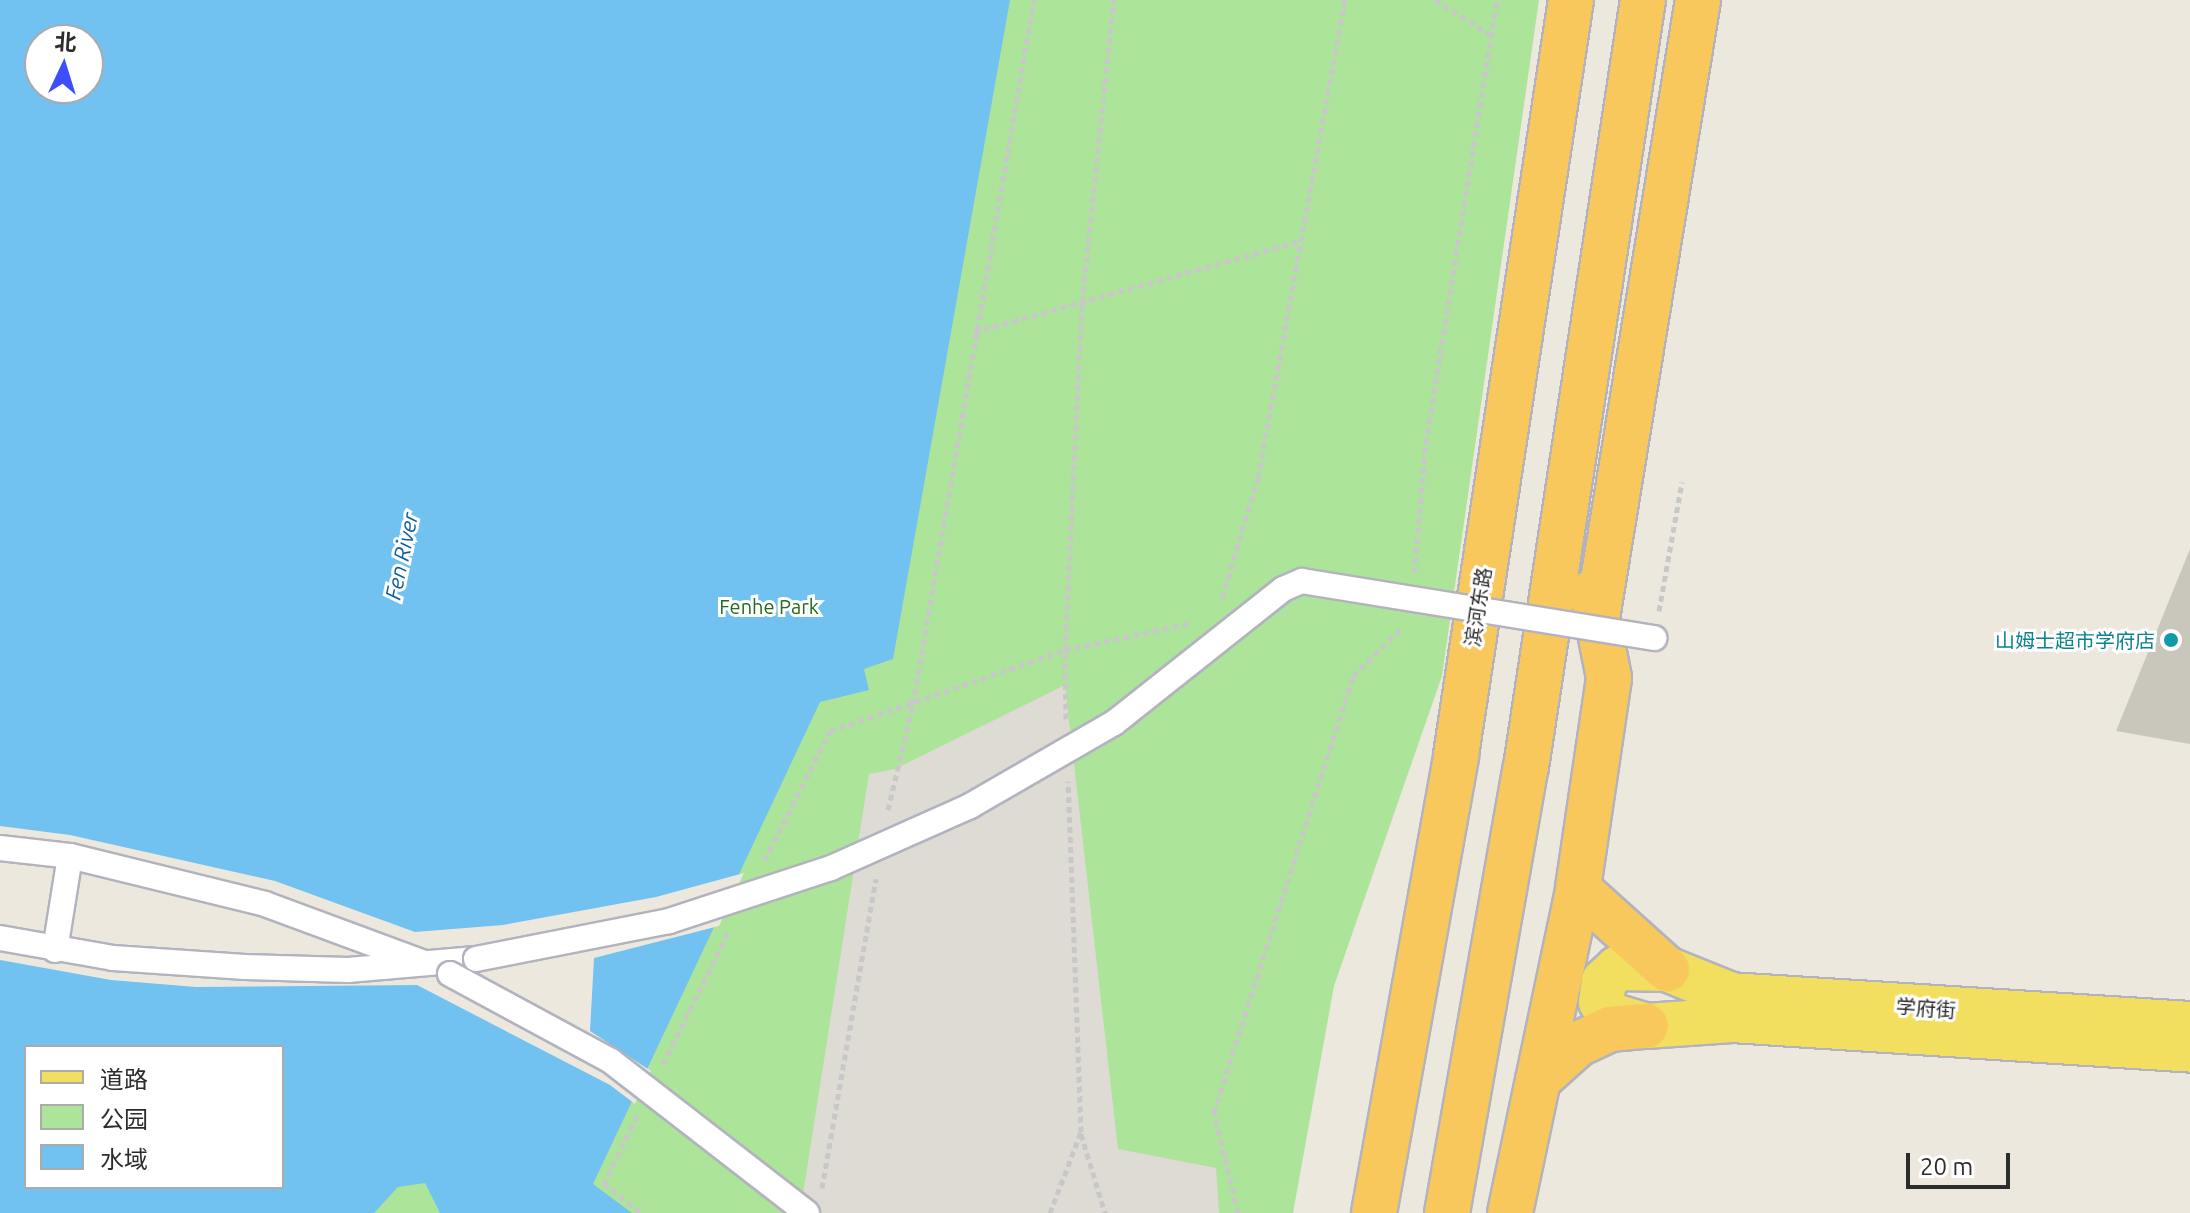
<!DOCTYPE html>
<meta charset="utf-8">
<style>
body{margin:0}
#map{position:relative;width:2190px;height:1213px;overflow:hidden;background:#ede8de;font-family:Ubuntu,"Noto Sans SC",sans-serif}
div>[style]{position:absolute}
[style*='--x']{left:calc(var(--x)*1px);top:calc(var(--y)*1px);width:calc(var(--w)*1px);rotate:calc(var(--a)*1deg)}
.green>*{inset:0;background:#ace49a}
.plaza>*{inset:0;background:#dedbd5}
.water>*{inset:0;background:#71c2f0}
.pier>*{inset:0;background:#ede8de}
.building>*{inset:0;background:#c9c6bc}
.path>*{height:5px;margin-top:-2.5px;transform-origin:0;background:repeating-linear-gradient(90deg,#c8c8c8 0 6px,transparent 0 10px)}
.roads{filter:drop-shadow(2px 0 #b2b3bf) drop-shadow(-2px 0 #b2b3bf) drop-shadow(0 2px #b2b3bf) drop-shadow(0 -2px #b2b3bf)}
.pedestrian>*{height:24px;margin:-12px;padding:0 12px;transform-origin:12px;border-radius:12px;background:#fff}
.primary>*{height:44px;margin:-22px;padding:0 22px;transform-origin:22px;border-radius:22px;background:#f2de5f}
.trunk>*{height:44px;margin:-22px;padding:0 22px;transform-origin:22px;border-radius:22px;background:#f8c85c}
.bridges{filter:drop-shadow(2px 0 #b2b3bf) drop-shadow(-2px 0 #b2b3bf) drop-shadow(0 2px #b2b3bf) drop-shadow(0 -2px #b2b3bf)}
.pedestrian-bridge>*{height:24px;margin:-12px;padding:0 12px;transform-origin:12px;border-radius:12px;background:#fff}
.dots>*{width:22px;height:22px;translate:-50% -50%;box-sizing:border-box;border:4px solid #fff;border-radius:50%}
span{translate:-50% -50%;white-space:nowrap;text-align:center;line-height:1.15;-webkit-text-stroke:6px #fff;paint-order:stroke}
.park-label{font-size:20px;color:#236b1a}
.street-label{font-size:20px;color:#2c2c2c}
.culture-label{font-size:20px;color:#0d838f}
.right{translate:-100% -50%;text-align:right}
.water-label{font-size:22px;color:#0c5e9f;font-style:italic}
.legend{position:absolute;left:24px;top:1045px;width:260px;height:144px;box-sizing:border-box;background:#fff;border:2px solid #ababab;margin:0;padding:10px 14px;list-style:none;font-size:24px;color:#2c2c2c}
.legend li{display:flex;align-items:center;gap:16px;height:40px}
.legend b{width:40px;border:2px solid #ababab}
.north{position:absolute;left:24px;top:24px;width:80px;height:80px;box-sizing:border-box;background:#fff;border:2px solid #ababab;border-radius:50%;rotate:4deg;font-size:22px;font-weight:700;line-height:32px;text-align:center;color:#2c2c2c}
.north::after{content:'';display:block;margin:auto;width:28px;height:36px;background:#3d4efb;clip-path:polygon(50% 0,100% 100%,50% 72%,0 100%)}
.scale{position:absolute;left:1906px;top:1153px;width:104px;height:36px;box-sizing:border-box;border:4px solid #2c2c2c;border-top:0;padding-left:10px;font-size:24px;line-height:28px;white-space:nowrap;color:#2c2c2c;-webkit-text-stroke:6px #fff;paint-order:stroke}
</style>
<div id="map">
<div class="green">
<i style="clip-path:polygon(evenodd,0 0,1539px 0,1442px 676px,1334px 986px,1293px 1213px,0 1213px,0 0,40px 40px,88px 40px,88px 88px,40px 88px,40px 40px,0 0,26px 1047px,282px 1047px,282px 1187px,26px 1187px,26px 1047px)"></i>
</div>
<div class="plaza">
<i style="clip-path:polygon(1065px 685px,1118px 1149px,1216px 1168px,1219px 1213px,800px 1213px,869px 774px,895px 769px)"></i>
</div>
<div class="water">
<i style="clip-path:polygon(evenodd,0 0,1010px 0,893px 659px,864px 669px,869px 690px,820px 702px,593px 1184px,632px 1213px,440px 1213px,425px 1183px,398px 1187px,374px 1213px,0 1213px,0 0,40px 40px,88px 40px,88px 88px,40px 88px,40px 40px,0 0,26px 1047px,282px 1047px,282px 1187px,26px 1187px,26px 1047px)"></i>
</div>
<div class="pier">
<i style="clip-path:polygon(0 826px,70px 835px,275px 881px,415px 932px,503px 925px,656px 897px,744px 873px,719px 926px,594px 958px,590px 1031px,651px 1071px,635px 1104px,610px 1085px,417px 985px,196px 987px,111px 980px,0 960px)"></i>
</div>
<div class="building">
<i style="clip-path:polygon(2190px 549px,2190px 744px,2116px 731px)"></i>
</div>
<div class="path">
<i style="--x:1435;--y:0;--w:66;--a:32"></i>
<i style="--x:974;--y:332;--w:339;--a:-15.6"></i>
<i style="--x:1414;--y:573;--w:131;--a:-84.7"></i>
<i style="--x:1426;--y:443;--w:449;--a:-80.9"></i>
<i style="--x:1222;--y:598;--w:125;--a:-73.3"></i>
<i style="--x:1258;--y:478;--w:486;--a:-79.7"></i>
<i style="--x:1659;--y:611;--w:131;--a:-79.9"></i>
<i style="--x:1066;--y:719;--w:69;--a:-90.8"></i>
<i style="--x:1065;--y:650;--w:129;--a:-12.1"></i>
<i style="--x:888;--y:810;--w:109;--a:-76.7"></i>
<i style="--x:913;--y:704;--w:714;--a:-80.25"></i>
<i style="--x:765;--y:860;--w:144;--a:-63.3"></i>
<i style="--x:830;--y:731;--w:249;--a:-19"></i>
<i style="--x:1065;--y:650;--w:348;--a:-87.2"></i>
<i style="--x:1082;--y:302;--w:304;--a:-84"></i>
<i style="--x:663;--y:1064;--w:146;--a:-63.6"></i>
<i style="--x:637;--y:1116;--w:75;--a:116.2"></i>
<i style="--x:604;--y:1183;--w:48;--a:39"></i>
<i style="--x:1081;--y:1134;--w:83;--a:73.1"></i>
<i style="--x:822;--y:1188;--w:314;--a:-80.1"></i>
<i style="--x:1050;--y:1213;--w:87;--a:-69.1"></i>
<i style="--x:1081;--y:1132;--w:351;--a:-92.1"></i>
<i style="--x:1238;--y:1213;--w:104;--a:-103.4"></i>
<i style="--x:1214;--y:1112;--w:458;--a:-72.3"></i>
<i style="--x:1353;--y:676;--w:69;--a:-44.4"></i>
</div>
<div class="roads">
<div class="pedestrian">
<i style="--x:0;--y:848;--w:70;--a:6.5"></i>
<i style="--x:70;--y:856;--w:201;--a:13.8"></i>
<i style="--x:265;--y:904;--w:167;--a:20.3"></i>
<i style="--x:0;--y:938;--w:115;--a:10"></i>
<i style="--x:113;--y:958;--w:132;--a:3.9"></i>
<i style="--x:245;--y:967;--w:103;--a:1.7"></i>
<i style="--x:348;--y:970;--w:128;--a:-4.9"></i>
<i style="--x:55;--y:950;--w:95;--a:-80.9"></i>
</div>
<div class="primary">
<i style="--x:2190;--y:1024;--w:460;--a:-176.4"></i>
<i style="--x:1731;--y:995;--w:69;--a:-157.9"></i>
<i style="--x:1667;--y:969;--w:49;--a:-178.8"></i>
<i style="--x:1618;--y:968;--w:19;--a:137"></i>
<i style="--x:1604;--y:981;--w:21;--a:98"></i>
<i style="--x:1601;--y:1002;--w:16;--a:52"></i>
<i style="--x:1611;--y:1015;--w:37;--a:17"></i>
<i style="--x:1646;--y:1026;--w:86;--a:-4"></i>
<i style="--x:1732;--y:1020;--w:459;--a:3.7"></i>
</div>
<div class="trunk">
<i style="--x:1592;--y:592;--w:88;--a:78.8"></i>
<i style="--x:1609;--y:678;--w:213;--a:98.4"></i>
<i style="--x:1578;--y:889;--w:120;--a:42"></i>
<i style="--x:1597;--y:618;--w:626;--a:-80.72"></i>
<i style="--x:1538;--y:1080;--w:54;--a:-42"></i>
<i style="--x:1578;--y:1044;--w:35;--a:-25"></i>
<i style="--x:1610;--y:1029;--w:36;--a:-5"></i>
<i style="--x:1374;--y:1213;--w:465;--a:-79.8"></i>
<i style="--x:1456;--y:755;--w:764;--a:-81.34"></i>
<i style="--x:1447;--y:1213;--w:453;--a:-80"></i>
<i style="--x:1526;--y:767;--w:776;--a:-81.33"></i>
<i style="--x:1510;--y:1213;--w:331;--a:-78.1"></i>
</div>
</div>
<div class="bridges">
<div class="pedestrian-bridge">
<i style="--x:476;--y:959;--w:197;--a:-11.1"></i>
<i style="--x:669;--y:921;--w:170;--a:-18.1"></i>
<i style="--x:831;--y:868;--w:152;--a:-24"></i>
<i style="--x:970;--y:806;--w:166;--a:-30"></i>
<i style="--x:1114;--y:723;--w:216;--a:-38.4"></i>
<i style="--x:1283;--y:589;--w:21;--a:-23"></i>
<i style="--x:1302;--y:581;--w:357;--a:9.2"></i>
<i style="--x:450;--y:974;--w:183;--a:28.4"></i>
<i style="--x:611;--y:1061;--w:248;--a:37.8"></i>
</div>
</div>
<div class="dots">
<i style="left:2171px;top:640px;background:#0f9aa8"></i>
</div>
<div class="park-label">
<span style="left:769px;top:606px">Fenhe Park</span>
</div>
<div class="street-label">
<span style="left:1478px;top:607px;rotate:-81deg">滨河东路</span>
<span style="left:1926px;top:1008px;rotate:4deg">学府街</span>
</div>
<div class="culture-label">
<span class="right" style="left:2155px;top:640px">山姆士超市学府店</span>
</div>
<div class="water-label">
<span style="left:401px;top:556px;rotate:-78deg">Fen River</span>
</div>
<ul class="legend">
<li><b style="height:10px;background:#f2de5f"></b>道路</li>
<li><b style="height:22px;background:#ace49a"></b>公园</li>
<li><b style="height:22px;background:#71c2f0"></b>水域</li>
</ul>
<div class="north">北</div>
<div class="scale">20 m</div>
</div>
